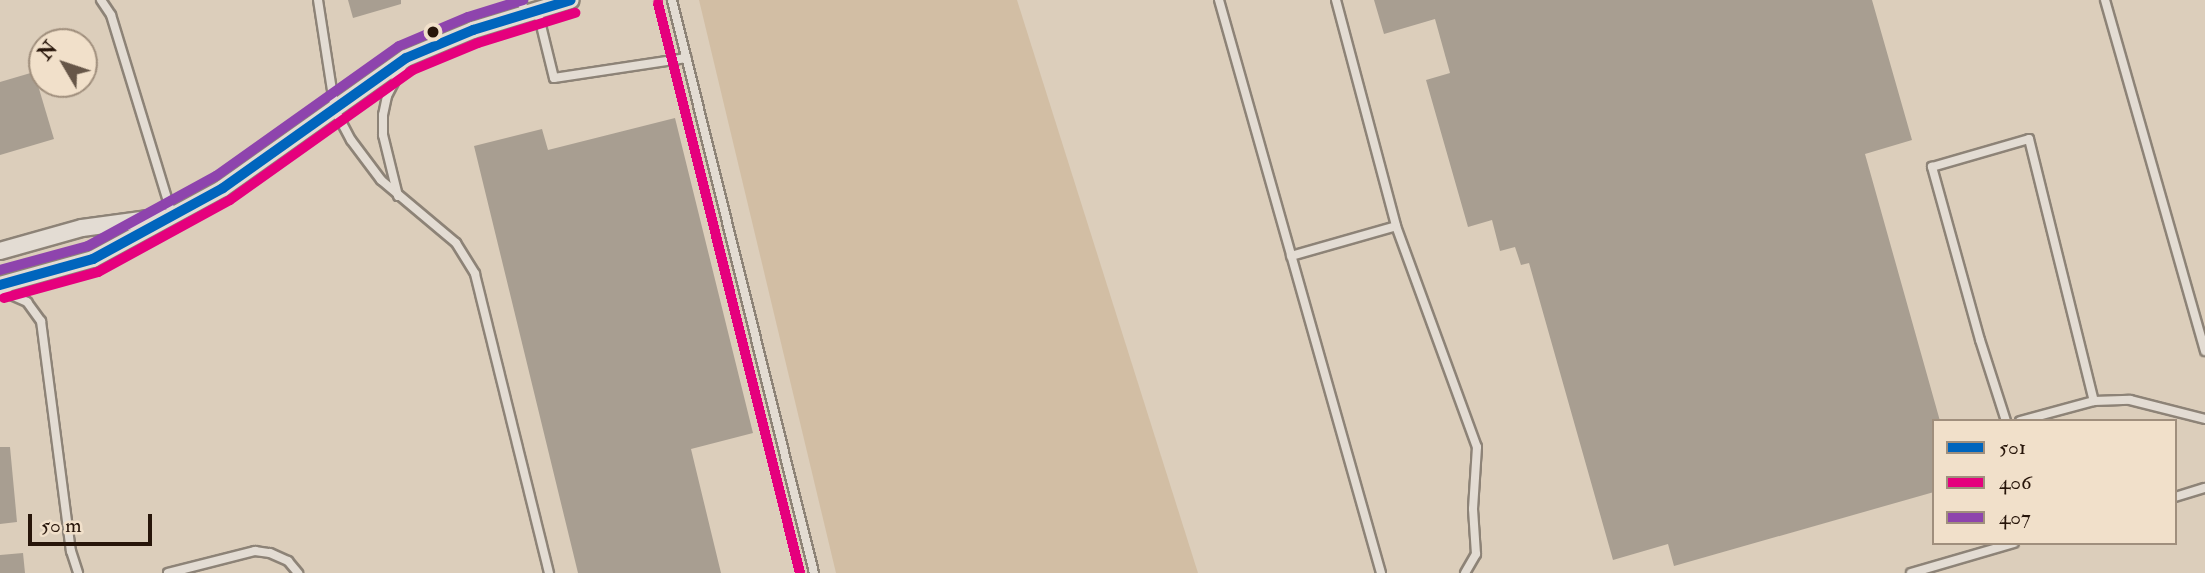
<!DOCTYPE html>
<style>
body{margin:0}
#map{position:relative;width:2205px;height:573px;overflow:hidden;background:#dccebb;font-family:"IM FELL Double Pica",serif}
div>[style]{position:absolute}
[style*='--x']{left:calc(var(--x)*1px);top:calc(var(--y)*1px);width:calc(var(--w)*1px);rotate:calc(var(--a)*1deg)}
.green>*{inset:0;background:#d2bea4}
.building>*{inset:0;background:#a89e91}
.roads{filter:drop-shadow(2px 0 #8d8377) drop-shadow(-2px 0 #8d8377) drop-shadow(0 2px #8d8377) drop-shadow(0 -2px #8d8377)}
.lane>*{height:8px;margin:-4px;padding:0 4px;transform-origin:4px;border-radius:4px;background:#e3dcd3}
.street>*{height:16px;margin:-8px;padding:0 8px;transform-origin:8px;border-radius:8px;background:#e3dcd3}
.bus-1>*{height:10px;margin:-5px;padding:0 5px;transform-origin:5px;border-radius:5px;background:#0065bd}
.bus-2>*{height:10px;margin:-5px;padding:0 5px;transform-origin:5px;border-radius:5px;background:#e5007d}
.bus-3>*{height:10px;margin:-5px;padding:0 5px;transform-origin:5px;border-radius:5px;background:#8e44ad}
.dots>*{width:19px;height:19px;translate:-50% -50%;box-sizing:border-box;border:4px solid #f1e0ca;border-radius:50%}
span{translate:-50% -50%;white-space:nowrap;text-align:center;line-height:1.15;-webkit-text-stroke:5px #f1e0ca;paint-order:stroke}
.legend{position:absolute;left:1932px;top:419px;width:245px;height:126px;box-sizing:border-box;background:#f1e0ca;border:2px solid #a08f7d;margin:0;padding:9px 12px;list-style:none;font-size:21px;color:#27150a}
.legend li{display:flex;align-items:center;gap:14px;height:35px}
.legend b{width:35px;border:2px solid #a08f7d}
.north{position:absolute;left:28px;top:28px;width:70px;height:70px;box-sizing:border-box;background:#f1e0ca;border:2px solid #a08f7d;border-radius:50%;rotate:309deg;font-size:19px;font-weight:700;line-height:28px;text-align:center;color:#27150a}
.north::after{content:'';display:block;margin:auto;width:24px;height:32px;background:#665648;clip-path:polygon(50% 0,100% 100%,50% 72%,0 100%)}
.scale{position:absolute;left:28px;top:514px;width:124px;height:32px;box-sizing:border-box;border:4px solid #27150a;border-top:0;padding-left:9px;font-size:21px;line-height:24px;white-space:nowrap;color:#27150a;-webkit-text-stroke:5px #f1e0ca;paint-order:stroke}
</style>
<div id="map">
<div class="green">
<i style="clip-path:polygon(699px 0,1017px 0,1198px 573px,836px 573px)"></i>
</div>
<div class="building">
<i style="clip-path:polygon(348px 0,401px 0,401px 4px,353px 18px)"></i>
<i style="clip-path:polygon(1374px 0,1872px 0,1912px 140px,1865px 154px,1940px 421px,1934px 421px,1934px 492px,1674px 566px,1668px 544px,1613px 560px,1529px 263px,1521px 265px,1515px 247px,1500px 251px,1492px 220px,1468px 227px,1426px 80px,1450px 73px,1435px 19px,1384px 34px)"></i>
<i style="clip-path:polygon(34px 72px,54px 139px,0 155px,0 82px)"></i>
<i style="clip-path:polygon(675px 118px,753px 433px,691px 449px,721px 573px,578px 573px,474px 146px,542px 129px,548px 150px)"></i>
<i style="clip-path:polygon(0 447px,10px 447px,17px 522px,0 524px)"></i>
<i style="clip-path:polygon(23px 553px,25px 573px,0 573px,0 555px)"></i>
</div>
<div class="roads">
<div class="lane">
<i style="--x:101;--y:0;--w:18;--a:56"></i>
<i style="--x:111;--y:15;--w:209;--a:73"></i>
<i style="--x:318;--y:0;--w:111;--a:81.2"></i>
<i style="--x:335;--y:110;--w:34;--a:62"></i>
<i style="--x:351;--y:140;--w:50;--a:53.1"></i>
<i style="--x:381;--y:180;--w:98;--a:40"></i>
<i style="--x:456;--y:243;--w:36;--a:58"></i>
<i style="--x:475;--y:274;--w:308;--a:76.1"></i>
<i style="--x:521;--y:0;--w:14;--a:73"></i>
<i style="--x:672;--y:0;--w:590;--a:76.08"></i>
<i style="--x:1219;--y:0;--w:595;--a:74.21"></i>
<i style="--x:1336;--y:0;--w:234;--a:75.1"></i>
<i style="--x:1396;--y:226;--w:235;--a:69.9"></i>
<i style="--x:1477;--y:447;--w:62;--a:93.7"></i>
<i style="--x:1473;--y:509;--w:45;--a:86.2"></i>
<i style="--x:1476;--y:554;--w:22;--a:120"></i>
<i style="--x:2105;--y:0;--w:365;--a:74.1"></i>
<i style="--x:537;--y:9;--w:71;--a:76.2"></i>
<i style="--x:554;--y:78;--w:134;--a:-8.6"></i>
<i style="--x:398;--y:196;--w:63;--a:-103.8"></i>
<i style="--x:383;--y:135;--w:20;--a:-90"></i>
<i style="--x:383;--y:115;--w:19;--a:-78"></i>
<i style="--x:387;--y:96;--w:35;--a:-63"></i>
<i style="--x:1291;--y:256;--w:109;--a:-15.9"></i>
<i style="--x:0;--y:290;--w:30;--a:24"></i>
<i style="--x:27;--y:302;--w:24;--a:54"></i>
<i style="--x:41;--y:321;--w:232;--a:82.6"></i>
<i style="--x:71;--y:551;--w:23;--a:72"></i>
<i style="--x:2006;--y:421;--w:85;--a:-107.8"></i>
<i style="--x:1980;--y:340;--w:180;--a:-105.5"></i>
<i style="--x:1932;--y:167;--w:101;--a:-16.1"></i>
<i style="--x:2029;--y:139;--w:270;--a:76.1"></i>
<i style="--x:2020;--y:421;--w:77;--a:-15.1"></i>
<i style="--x:2094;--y:401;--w:36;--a:-2"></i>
<i style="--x:2130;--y:400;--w:77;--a:14.2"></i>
<i style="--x:2175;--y:497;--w:31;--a:-17"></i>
<i style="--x:168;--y:573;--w:90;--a:-14.2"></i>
<i style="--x:255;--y:551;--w:15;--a:8"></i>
<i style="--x:270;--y:553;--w:20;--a:24"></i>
<i style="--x:288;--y:561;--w:16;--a:50"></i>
<i style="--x:1911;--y:573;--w:107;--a:-16.2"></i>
</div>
<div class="street">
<i style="--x:0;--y:251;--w:85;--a:-15.7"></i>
<i style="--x:82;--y:228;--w:82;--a:-7.7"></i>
<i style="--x:0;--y:285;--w:97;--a:-15.6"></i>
<i style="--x:93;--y:259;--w:148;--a:-28.6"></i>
<i style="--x:223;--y:188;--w:224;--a:-35.4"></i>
<i style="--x:406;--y:58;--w:73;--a:-22.7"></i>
<i style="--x:473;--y:30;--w:102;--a:-17"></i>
</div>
</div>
<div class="bus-1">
<i style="--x:0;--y:285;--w:97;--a:-15.6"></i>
<i style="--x:93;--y:259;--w:148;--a:-28.6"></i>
<i style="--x:223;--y:188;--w:224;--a:-35.4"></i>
<i style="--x:406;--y:58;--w:73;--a:-22.7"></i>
<i style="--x:473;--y:30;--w:102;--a:-17"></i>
</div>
<div class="bus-2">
<i style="--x:658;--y:3;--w:587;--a:76.01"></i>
<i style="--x:4;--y:298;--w:98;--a:-15.5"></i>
<i style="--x:98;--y:272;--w:150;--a:-28.6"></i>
<i style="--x:230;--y:200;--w:224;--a:-35.4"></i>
<i style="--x:413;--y:70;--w:70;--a:-22.6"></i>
<i style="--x:478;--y:43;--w:102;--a:-17.2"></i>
</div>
<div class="bus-3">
<i style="--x:0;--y:270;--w:91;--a:-15.3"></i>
<i style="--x:88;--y:246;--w:146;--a:-28.7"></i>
<i style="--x:216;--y:176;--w:224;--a:-35.4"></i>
<i style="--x:399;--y:46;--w:75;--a:-22.8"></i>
<i style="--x:468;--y:17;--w:58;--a:-17.2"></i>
</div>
<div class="dots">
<i style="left:433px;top:32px;background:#27150a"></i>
</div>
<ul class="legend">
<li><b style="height:9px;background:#0065bd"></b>501</li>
<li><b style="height:9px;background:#e5007d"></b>406</li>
<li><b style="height:9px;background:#8e44ad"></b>407</li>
</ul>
<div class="north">N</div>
<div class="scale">50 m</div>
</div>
